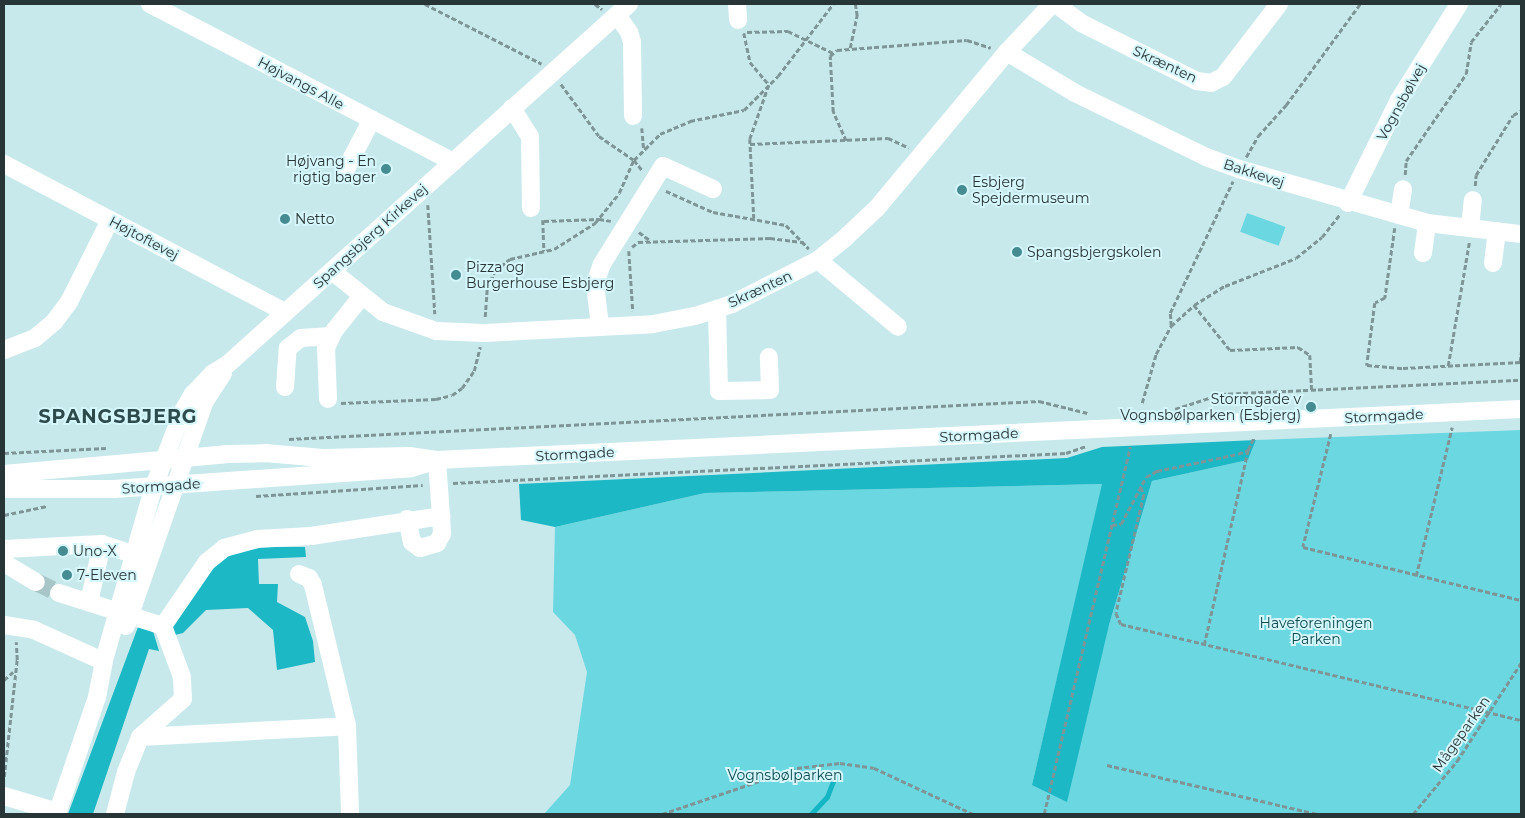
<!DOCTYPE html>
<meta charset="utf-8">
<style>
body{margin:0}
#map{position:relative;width:1525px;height:818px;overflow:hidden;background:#c8e9ec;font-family:Montserrat,sans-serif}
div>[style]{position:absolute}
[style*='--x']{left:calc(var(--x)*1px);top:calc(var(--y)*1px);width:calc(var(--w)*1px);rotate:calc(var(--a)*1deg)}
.green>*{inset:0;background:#6bd7e1;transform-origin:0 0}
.forest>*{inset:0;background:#1cb8c5}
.stream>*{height:4.5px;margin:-2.25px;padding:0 2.25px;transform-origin:2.25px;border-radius:2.25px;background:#15b6c3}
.minor-tunnel>*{height:18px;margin-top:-9px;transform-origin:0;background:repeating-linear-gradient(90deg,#a8c5c8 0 18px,transparent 0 27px)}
.path>*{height:2.5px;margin-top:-1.25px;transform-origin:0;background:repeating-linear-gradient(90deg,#7d9597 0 5px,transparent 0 7.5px)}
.minor>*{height:18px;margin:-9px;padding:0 9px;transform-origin:9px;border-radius:9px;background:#fff}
.dots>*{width:14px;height:14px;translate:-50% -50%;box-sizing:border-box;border:2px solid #d5f6fa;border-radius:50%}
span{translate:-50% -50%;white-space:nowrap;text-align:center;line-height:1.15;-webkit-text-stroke:4px #d5f6fa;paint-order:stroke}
.street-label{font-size:14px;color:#283536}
.poi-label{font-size:14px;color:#283536}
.right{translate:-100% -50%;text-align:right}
.left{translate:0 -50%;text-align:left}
.park-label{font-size:14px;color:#0d4a50}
.district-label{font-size:19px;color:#2d4a4d;font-weight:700;letter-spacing:1px}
.frame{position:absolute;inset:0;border:5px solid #283536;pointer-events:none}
</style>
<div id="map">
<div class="green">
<i style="left:1247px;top:213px;width:41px;height:20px;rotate:20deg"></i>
<i style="clip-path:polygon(1521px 430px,1521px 814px,544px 814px,570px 785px,587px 672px,575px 635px,553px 612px,555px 527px,705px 493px,1103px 484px,1032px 785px,1109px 625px,1152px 481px,1248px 460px,1256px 440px)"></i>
</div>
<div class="forest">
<i style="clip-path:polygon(1256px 440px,1248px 460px,1152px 481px,1109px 625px,1067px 802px,1032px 785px,1102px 484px,705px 493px,555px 527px,521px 520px,519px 484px,1067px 458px,1102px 447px)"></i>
<i style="clip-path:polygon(261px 547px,305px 547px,306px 557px,258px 559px,259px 584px,278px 584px,277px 602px,305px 617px,313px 641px,315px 662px,277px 670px,273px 630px,248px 608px,206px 610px,183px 633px,171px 636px,172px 627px,210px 567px,229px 553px)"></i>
<i style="clip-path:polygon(138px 627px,153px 631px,159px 651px,149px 649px,93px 814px,68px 814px)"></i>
</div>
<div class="stream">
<i style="--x:811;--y:814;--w:23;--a:-47"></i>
<i style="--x:827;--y:797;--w:17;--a:-69"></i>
</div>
<div class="minor-tunnel">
<i style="--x:36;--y:582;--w:25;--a:26"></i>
</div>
<div class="path">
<i style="--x:425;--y:4;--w:131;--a:27.1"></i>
<i style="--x:595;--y:4;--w:9;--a:36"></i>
<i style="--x:747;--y:32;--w:41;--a:-1.4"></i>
<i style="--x:788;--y:31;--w:50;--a:26.1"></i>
<i style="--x:744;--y:33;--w:30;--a:78"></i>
<i style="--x:750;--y:62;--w:30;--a:50"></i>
<i style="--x:769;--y:85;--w:57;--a:109.4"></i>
<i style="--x:750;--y:139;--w:79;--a:87.1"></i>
<i style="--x:850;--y:48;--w:33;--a:-78"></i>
<i style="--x:857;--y:16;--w:12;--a:-99"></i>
<i style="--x:561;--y:84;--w:64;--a:53.8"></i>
<i style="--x:599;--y:136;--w:42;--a:34.4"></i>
<i style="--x:634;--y:160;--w:13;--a:51"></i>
<i style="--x:642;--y:128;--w:22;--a:85"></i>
<i style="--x:846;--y:141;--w:32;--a:-114"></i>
<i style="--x:833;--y:112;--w:56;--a:-93.1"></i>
<i style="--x:830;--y:56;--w:9;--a:-41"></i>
<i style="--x:837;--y:50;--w:130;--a:-4.4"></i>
<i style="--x:967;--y:40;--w:25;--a:18"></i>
<i style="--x:750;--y:144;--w:138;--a:-2.5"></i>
<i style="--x:888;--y:138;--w:23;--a:25"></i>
<i style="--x:1246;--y:157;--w:24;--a:-60"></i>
<i style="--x:1258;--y:136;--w:42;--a:-47.9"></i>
<i style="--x:1286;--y:105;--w:125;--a:-53.8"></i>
<i style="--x:1405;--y:175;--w:14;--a:-86"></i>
<i style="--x:1406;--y:161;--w:106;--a:-55.4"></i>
<i style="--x:1466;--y:74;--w:32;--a:-81"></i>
<i style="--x:1471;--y:42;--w:48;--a:-51.7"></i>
<i style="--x:1475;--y:186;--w:11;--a:-85"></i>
<i style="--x:1476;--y:175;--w:70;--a:-58.3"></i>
<i style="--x:1513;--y:115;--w:9;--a:-27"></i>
<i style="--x:666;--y:191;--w:51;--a:24.1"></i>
<i style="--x:713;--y:212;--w:74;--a:10.1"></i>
<i style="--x:786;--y:225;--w:33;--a:46"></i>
<i style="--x:428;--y:205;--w:109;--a:86.3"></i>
<i style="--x:543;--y:220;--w:31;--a:88"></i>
<i style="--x:544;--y:221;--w:55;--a:-2.1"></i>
<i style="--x:599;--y:219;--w:12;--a:9"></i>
<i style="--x:1395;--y:228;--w:71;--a:98.1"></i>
<i style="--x:1385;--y:298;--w:11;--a:153"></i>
<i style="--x:1375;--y:303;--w:63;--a:97.4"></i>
<i style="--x:1367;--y:365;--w:36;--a:5"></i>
<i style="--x:1403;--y:368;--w:118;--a:-2.9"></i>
<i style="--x:639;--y:232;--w:15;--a:37"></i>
<i style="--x:632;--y:247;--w:8;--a:-40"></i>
<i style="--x:638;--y:242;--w:132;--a:-1.7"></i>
<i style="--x:770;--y:238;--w:34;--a:7"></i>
<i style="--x:629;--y:251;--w:60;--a:86.2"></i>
<i style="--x:1194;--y:305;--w:58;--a:51.3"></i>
<i style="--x:1230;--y:350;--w:68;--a:-2.5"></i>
<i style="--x:1298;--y:347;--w:14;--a:34"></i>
<i style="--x:1310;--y:355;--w:35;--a:87"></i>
<i style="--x:485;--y:317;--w:29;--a:-86"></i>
<i style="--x:487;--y:288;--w:19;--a:-65"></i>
<i style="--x:495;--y:271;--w:19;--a:-39"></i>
<i style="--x:510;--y:259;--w:45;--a:-12.8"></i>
<i style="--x:554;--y:249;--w:49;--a:-32.4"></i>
<i style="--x:595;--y:223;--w:38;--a:-51"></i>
<i style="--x:619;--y:193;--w:36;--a:-66"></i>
<i style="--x:634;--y:160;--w:37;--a:-45"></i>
<i style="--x:660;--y:134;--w:33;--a:-23"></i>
<i style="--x:690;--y:121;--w:55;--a:-11.5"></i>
<i style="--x:744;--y:110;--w:48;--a:-45"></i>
<i style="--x:778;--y:76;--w:91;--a:-52.6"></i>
<i style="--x:1171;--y:326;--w:13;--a:-94"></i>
<i style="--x:1170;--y:313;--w:146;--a:-64.5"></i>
<i style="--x:1520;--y:362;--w:10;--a:-84"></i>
<i style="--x:1448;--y:366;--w:125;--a:-80.3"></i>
<i style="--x:341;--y:403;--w:95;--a:-2.4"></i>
<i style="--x:436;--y:399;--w:16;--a:-14"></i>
<i style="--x:452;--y:395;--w:12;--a:-35"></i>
<i style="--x:462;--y:388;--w:21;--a:-55"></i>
<i style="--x:474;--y:371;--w:25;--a:-76"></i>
<i style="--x:1142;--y:403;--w:51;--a:-74.1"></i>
<i style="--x:1156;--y:354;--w:32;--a:-62"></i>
<i style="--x:1171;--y:326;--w:31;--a:-42"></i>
<i style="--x:1194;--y:305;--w:36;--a:-32"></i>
<i style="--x:1225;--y:286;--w:76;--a:-21.5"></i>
<i style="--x:1296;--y:258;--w:33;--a:-39"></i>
<i style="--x:1322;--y:237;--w:29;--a:-52"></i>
<i style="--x:1175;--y:409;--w:48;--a:-18.1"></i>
<i style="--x:1221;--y:394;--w:300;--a:-2.7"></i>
<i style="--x:1331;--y:434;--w:116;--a:103.9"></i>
<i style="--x:1303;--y:547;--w:224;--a:13.7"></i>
<i style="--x:289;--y:439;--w:751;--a:-2.9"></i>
<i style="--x:1039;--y:401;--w:50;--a:13.8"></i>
<i style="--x:4;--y:453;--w:102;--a:-2.8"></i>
<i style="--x:453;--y:483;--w:614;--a:-2.8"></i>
<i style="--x:1066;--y:453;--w:21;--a:-19"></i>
<i style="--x:1141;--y:487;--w:9;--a:69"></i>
<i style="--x:1144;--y:495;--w:121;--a:103.3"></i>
<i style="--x:1116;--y:613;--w:12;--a:66"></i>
<i style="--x:1121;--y:624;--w:411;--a:13.5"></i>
<i style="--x:256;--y:496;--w:167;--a:-3.8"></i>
<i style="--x:4;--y:515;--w:44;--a:-11.8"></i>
<i style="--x:1112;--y:525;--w:9;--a:-6"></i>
<i style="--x:1121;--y:524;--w:53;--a:-62"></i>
<i style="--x:1146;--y:477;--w:13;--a:-29"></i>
<i style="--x:1157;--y:471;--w:83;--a:-11.9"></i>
<i style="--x:1238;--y:454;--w:11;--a:-22"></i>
<i style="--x:1248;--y:450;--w:14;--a:-65"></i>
<i style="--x:1416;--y:576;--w:153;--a:-76.4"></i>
<i style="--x:1204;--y:645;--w:200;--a:-77.3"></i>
<i style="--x:4;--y:680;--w:12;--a:-42"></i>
<i style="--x:1107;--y:765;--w:217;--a:13.1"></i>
<i style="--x:4;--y:777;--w:118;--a:-83.7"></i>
<i style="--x:17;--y:660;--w:18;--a:-93"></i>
<i style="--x:662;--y:814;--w:143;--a:-18.8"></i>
<i style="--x:797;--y:768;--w:43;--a:-6.6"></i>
<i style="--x:840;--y:763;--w:34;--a:8"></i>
<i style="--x:874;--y:768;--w:109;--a:24.9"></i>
<i style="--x:1044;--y:814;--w:377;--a:-76.8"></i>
<i style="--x:1413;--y:814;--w:69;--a:-50.3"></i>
<i style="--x:1457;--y:761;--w:117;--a:-56.9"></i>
</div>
<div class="minor">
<i style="--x:150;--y:4;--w:342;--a:27.5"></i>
<i style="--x:737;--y:4;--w:16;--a:86"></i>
<i style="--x:1056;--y:4;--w:31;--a:37"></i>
<i style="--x:1081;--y:23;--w:130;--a:26.6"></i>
<i style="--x:1197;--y:81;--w:14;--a:8"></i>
<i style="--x:1211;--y:83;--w:13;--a:-27"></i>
<i style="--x:1223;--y:77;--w:92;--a:-52.5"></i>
<i style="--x:617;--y:15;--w:21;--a:55"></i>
<i style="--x:629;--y:32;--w:10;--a:73"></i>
<i style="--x:632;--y:42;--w:74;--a:89.2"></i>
<i style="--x:1007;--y:52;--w:79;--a:31.1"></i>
<i style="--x:1075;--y:93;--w:146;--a:26"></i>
<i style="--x:1206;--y:157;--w:35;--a:20"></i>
<i style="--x:1239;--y:169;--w:196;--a:16"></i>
<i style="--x:1427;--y:223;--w:95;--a:6.7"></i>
<i style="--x:512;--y:108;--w:34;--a:58"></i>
<i style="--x:530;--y:137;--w:71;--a:89.2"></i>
<i style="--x:4;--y:164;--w:318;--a:27.8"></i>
<i style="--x:346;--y:169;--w:56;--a:-62.5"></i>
<i style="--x:1348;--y:203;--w:115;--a:-63.7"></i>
<i style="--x:1399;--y:100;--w:113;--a:-58"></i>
<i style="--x:1399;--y:215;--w:26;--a:-81"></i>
<i style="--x:1470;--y:227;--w:27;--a:-84"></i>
<i style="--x:1423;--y:253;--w:30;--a:-82"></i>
<i style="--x:818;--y:260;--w:104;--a:39.9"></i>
<i style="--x:1493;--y:263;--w:32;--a:-83"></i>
<i style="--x:332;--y:271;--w:65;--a:38.8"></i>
<i style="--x:383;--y:312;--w:56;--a:19.7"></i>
<i style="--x:436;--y:331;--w:48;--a:2.4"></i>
<i style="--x:484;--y:333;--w:169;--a:-3"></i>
<i style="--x:653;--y:324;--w:43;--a:-10.8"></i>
<i style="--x:695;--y:316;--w:39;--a:-18"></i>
<i style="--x:732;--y:304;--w:97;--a:-27.1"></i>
<i style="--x:818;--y:260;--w:35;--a:-39"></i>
<i style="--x:845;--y:238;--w:44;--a:-43.2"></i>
<i style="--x:877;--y:208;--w:203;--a:-50.2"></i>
<i style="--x:1007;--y:52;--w:66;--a:-46.8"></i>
<i style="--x:717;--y:309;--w:82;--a:88.6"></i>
<i style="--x:719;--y:391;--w:51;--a:-1.1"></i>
<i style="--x:770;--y:390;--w:33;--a:-92"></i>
<i style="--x:600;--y:326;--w:42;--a:-96.8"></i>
<i style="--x:595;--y:284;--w:21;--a:-71"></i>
<i style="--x:602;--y:264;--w:115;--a:-58.1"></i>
<i style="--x:663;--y:166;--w:55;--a:24.7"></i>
<i style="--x:4;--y:350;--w:33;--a:-21"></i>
<i style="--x:35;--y:338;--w:25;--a:-40"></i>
<i style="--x:54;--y:322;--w:25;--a:-53"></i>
<i style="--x:69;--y:302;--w:92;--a:-63.4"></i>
<i style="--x:285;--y:387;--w:39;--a:-86"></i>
<i style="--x:288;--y:348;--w:16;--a:-38"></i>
<i style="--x:301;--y:338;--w:30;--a:-4"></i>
<i style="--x:328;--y:399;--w:51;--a:-92.2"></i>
<i style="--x:326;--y:348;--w:19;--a:-65"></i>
<i style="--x:334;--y:331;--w:43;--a:-51.5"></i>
<i style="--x:4;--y:474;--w:223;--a:-5.1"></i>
<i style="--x:226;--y:454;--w:39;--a:-1"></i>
<i style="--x:265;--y:453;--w:58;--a:4.9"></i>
<i style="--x:323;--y:458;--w:86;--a:-1.3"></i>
<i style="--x:409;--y:456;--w:28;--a:8"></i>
<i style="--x:437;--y:460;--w:1085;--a:-2.69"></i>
<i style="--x:4;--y:489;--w:110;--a:0"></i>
<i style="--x:114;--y:489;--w:298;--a:-4"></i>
<i style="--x:411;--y:468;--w:22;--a:-16"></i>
<i style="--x:407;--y:519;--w:24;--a:78"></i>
<i style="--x:412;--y:542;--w:10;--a:37"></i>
<i style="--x:420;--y:548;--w:18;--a:-16"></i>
<i style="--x:437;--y:543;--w:10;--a:-61"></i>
<i style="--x:442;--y:534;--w:18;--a:-93"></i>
<i style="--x:102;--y:544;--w:35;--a:18"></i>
<i style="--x:4;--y:549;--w:98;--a:-2.9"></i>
<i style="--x:102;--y:544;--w:59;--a:102.6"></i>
<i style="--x:4;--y:563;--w:37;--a:31"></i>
<i style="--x:299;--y:574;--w:11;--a:22"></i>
<i style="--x:309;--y:578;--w:8;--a:60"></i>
<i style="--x:313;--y:585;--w:145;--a:76.4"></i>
<i style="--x:347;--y:726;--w:88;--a:88"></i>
<i style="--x:59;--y:593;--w:109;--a:17.6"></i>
<i style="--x:163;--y:626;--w:78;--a:-55.5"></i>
<i style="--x:207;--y:562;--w:22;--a:-39"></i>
<i style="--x:224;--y:548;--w:34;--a:-15"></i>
<i style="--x:257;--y:539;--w:54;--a:-3.2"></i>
<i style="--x:311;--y:536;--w:132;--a:-8.7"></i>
<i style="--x:441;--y:516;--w:56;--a:-94.1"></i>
<i style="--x:4;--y:625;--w:30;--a:9"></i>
<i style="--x:34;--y:630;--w:68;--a:24.3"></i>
<i style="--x:126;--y:626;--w:238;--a:-70.7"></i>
<i style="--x:205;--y:401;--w:33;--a:-57"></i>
<i style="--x:140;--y:737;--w:207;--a:-3"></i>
<i style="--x:4;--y:796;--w:56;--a:16.5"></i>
<i style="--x:57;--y:814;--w:124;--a:-71.1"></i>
<i style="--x:97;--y:697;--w:38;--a:-79"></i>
<i style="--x:104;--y:660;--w:181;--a:-74"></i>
<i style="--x:154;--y:486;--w:80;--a:-68.9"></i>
<i style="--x:183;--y:411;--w:20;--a:-60"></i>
<i style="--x:193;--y:394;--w:28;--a:-46"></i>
<i style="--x:212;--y:374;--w:19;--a:-32"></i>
<i style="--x:228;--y:364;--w:539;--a:-41.92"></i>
<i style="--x:115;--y:814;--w:43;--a:-75.3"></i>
<i style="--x:126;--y:772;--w:38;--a:-68"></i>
<i style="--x:140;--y:737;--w:57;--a:-41.5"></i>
<i style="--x:183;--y:699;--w:22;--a:-93"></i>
<i style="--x:182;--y:677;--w:54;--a:-110.4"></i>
</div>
<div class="dots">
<i style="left:386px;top:169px;background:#448b92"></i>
<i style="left:962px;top:190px;background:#448b92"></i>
<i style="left:285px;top:219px;background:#448b92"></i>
<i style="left:1017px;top:252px;background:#448b92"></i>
<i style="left:456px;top:275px;background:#448b92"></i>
<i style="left:1311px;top:407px;background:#448b92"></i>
<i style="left:63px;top:551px;background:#448b92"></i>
<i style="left:67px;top:575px;background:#448b92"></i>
</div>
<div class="street-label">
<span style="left:1165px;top:64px;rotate:25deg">Skrænten</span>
<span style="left:301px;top:83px;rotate:28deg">Højvangs Alle</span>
<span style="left:1401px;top:102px;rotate:-61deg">Vognsbølvej</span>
<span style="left:1254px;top:173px;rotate:18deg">Bakkevej</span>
<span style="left:370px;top:236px;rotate:-42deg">Spangsbjerg Kirkevej</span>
<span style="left:144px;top:238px;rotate:28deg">Højtoftevej</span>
<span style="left:760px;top:289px;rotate:-25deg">Skrænten</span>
<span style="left:1384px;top:416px;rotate:-3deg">Stormgade</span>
<span style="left:979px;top:435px;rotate:-3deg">Stormgade</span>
<span style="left:575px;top:454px;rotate:-3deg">Stormgade</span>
<span style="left:161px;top:486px;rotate:-4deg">Stormgade</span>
<span style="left:1461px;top:734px;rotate:-55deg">Mågeparken</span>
</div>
<div class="poi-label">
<span class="right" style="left:376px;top:169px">Højvang - En<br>rigtig bager</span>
<span class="left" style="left:972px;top:190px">Esbjerg<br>Spejdermuseum</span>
<span class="left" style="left:295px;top:219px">Netto</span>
<span class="left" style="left:1027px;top:252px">Spangsbjergskolen</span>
<span class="left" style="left:466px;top:275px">Pizza og<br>Burgerhouse Esbjerg</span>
<span class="right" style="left:1301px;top:407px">Stormgade v<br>Vognsbølparken (Esbjerg)</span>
<span class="left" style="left:73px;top:551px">Uno-X</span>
<span class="left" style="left:77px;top:575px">7-Eleven</span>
</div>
<div class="park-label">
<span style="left:1316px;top:631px">Haveforeningen<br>Parken</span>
<span style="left:785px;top:775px">Vognsbølparken</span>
</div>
<div class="district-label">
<span style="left:118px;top:417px">SPANGSBJERG</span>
</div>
<div class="frame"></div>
</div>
